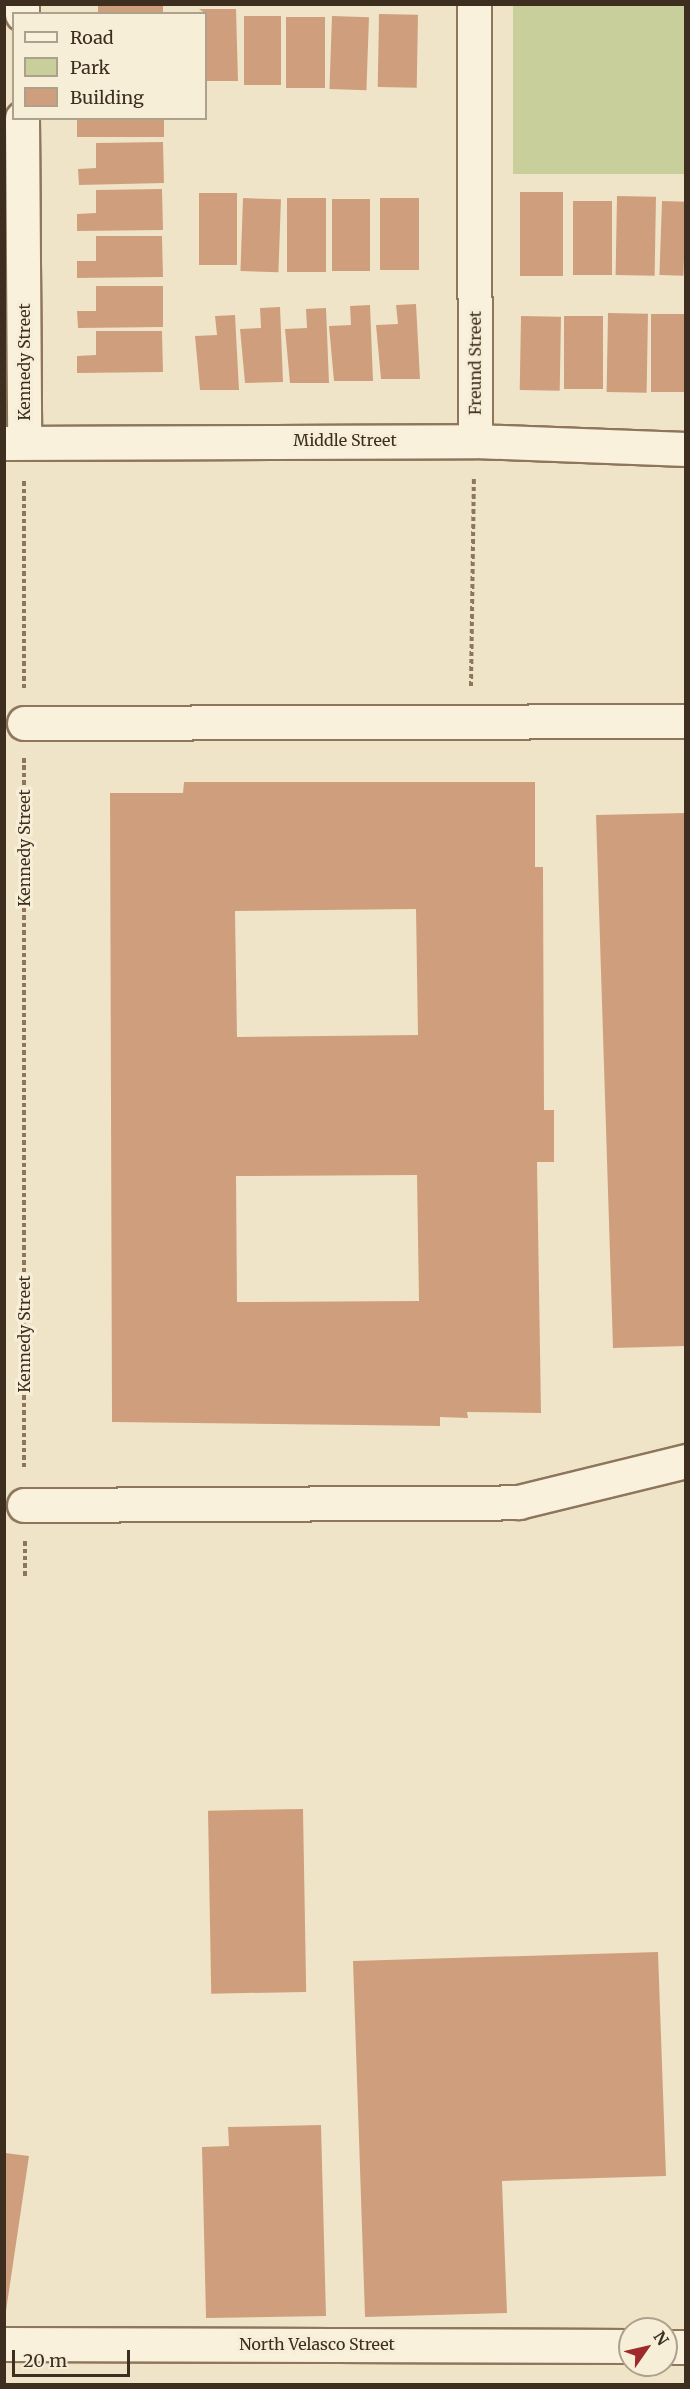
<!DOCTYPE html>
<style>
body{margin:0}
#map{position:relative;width:690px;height:2389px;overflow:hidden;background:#f0e4c8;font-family:Merriweather,serif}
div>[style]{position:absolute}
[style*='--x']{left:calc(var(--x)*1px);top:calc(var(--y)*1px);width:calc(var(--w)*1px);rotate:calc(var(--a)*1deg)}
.green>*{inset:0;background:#c9cf9b;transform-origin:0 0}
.building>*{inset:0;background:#cf9f7d;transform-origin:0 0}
.path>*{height:4px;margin-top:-2px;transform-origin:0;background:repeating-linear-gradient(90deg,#8d765c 0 4.5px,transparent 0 7.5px)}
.roads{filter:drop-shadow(2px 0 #8d765c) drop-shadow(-2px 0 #8d765c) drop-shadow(0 2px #8d765c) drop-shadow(0 -2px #8d765c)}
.minor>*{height:33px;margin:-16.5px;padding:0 16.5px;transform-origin:16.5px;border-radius:16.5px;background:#faf1dc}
span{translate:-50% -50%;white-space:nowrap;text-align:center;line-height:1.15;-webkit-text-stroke:6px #f7eed8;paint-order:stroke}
.street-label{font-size:16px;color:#3d2e20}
.frame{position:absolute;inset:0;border:6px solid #3d2e20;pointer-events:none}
.legend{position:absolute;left:12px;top:12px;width:195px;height:108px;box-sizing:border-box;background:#f7eed8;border:2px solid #ada18e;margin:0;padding:8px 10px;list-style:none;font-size:18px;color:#3d2e20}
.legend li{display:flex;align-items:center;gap:12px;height:30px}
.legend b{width:30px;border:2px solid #ada18e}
.north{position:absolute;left:618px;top:2317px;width:60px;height:60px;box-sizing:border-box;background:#f7eed8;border:2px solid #ada18e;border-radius:50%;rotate:56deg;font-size:16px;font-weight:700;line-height:24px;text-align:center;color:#3d2e20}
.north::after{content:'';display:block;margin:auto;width:21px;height:27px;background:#9e2a2b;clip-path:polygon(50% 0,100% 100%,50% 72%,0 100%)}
.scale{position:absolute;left:12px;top:2350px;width:118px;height:27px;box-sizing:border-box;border:3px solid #3d2e20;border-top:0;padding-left:8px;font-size:18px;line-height:21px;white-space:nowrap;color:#3d2e20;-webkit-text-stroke:4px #f7eed8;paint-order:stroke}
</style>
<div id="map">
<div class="green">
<i style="left:513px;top:5px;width:172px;height:169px"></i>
</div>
<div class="building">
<i style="left:98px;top:4px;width:65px;height:10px"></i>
<i style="clip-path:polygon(199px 9px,236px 9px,238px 81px,206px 81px,206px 14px)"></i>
<i style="left:379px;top:14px;width:39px;height:73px;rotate:1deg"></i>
<i style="left:244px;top:16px;width:37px;height:69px"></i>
<i style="left:332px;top:16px;width:37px;height:73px;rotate:2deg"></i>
<i style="left:286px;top:17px;width:39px;height:71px"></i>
<i style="clip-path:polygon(97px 118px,164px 118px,164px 137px,77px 137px,77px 120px)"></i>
<i style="clip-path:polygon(163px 142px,164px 183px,79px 185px,78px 169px,96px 168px,96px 143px)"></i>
<i style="clip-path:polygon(162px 189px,163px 230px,77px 231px,77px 214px,96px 213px,96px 190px)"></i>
<i style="left:520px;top:192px;width:43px;height:84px"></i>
<i style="left:199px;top:193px;width:38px;height:72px"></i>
<i style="left:617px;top:196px;width:39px;height:79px;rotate:1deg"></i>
<i style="left:243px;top:198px;width:38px;height:73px;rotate:2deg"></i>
<i style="left:287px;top:198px;width:39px;height:74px"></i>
<i style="left:380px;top:198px;width:39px;height:72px"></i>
<i style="left:332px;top:199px;width:38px;height:72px"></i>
<i style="left:573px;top:201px;width:39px;height:74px"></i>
<i style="left:662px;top:201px;width:24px;height:74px;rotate:2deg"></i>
<i style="clip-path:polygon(96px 236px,162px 236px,163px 277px,77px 278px,77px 261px,96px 261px)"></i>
<i style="clip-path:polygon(96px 286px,163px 286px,163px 327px,78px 328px,77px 311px,96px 311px)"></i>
<i style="clip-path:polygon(416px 304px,420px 379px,381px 379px,376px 325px,398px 324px,396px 305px)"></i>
<i style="clip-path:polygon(370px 305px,373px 381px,334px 381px,329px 326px,351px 325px,350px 306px)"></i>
<i style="clip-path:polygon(280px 307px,283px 382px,245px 383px,240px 329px,261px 328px,260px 308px)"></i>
<i style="clip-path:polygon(326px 308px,329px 383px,290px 383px,285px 329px,307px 328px,306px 309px)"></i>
<i style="left:608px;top:313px;width:40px;height:79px;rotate:1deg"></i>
<i style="left:651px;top:314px;width:35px;height:78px"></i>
<i style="clip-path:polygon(235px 315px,239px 390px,200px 390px,195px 336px,217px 335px,215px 316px)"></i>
<i style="left:521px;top:316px;width:40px;height:74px;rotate:1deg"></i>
<i style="left:564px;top:316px;width:39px;height:73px"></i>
<i style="clip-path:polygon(96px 331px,162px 331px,163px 372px,77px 373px,77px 356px,96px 355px)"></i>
<i style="clip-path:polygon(evenodd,184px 782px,535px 782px,535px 867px,543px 867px,544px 1110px,554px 1110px,554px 1162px,537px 1162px,541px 1413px,467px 1412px,468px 1418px,440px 1417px,440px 1426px,112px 1422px,110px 793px,183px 793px,184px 782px,416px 909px,418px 1035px,237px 1037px,235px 911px,416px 909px,184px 782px,417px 1175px,419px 1301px,237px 1302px,236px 1176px,417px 1175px)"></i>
<i style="clip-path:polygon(686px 813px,686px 1346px,613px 1348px,596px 815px)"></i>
<i style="left:303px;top:1809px;width:183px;height:95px;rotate:89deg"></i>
<i style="clip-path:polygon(658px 1952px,666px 2176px,502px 2181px,507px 2313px,365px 2317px,353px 1961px)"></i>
<i style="clip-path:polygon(321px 2125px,326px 2316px,206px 2318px,202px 2147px,229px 2146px,228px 2127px)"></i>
<i style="clip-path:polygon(5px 2153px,29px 2156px,6px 2311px,5px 2310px)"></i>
</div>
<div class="path">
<i style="--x:471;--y:686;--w:209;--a:-89.2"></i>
<i style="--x:24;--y:688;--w:209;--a:-90"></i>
<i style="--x:24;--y:758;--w:710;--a:90"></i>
<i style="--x:25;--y:1541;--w:36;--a:90"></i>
</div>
<div class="roads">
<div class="minor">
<i style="--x:22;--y:4;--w:10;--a:90"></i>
<i style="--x:474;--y:4;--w:437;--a:89.9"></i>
<i style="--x:22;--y:118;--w:324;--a:89.6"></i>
<i style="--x:4;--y:443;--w:471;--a:-0.2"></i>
<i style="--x:475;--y:441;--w:211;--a:2.2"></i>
<i style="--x:24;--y:723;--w:662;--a:-0.17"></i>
<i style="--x:24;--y:1505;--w:494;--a:-0.3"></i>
<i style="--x:518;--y:1502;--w:173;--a:-13.7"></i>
<i style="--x:4;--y:2344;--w:626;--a:0.18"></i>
<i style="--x:666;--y:2347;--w:20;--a:0"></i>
</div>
</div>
<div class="street-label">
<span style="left:24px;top:362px;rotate:-90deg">Kennedy Street</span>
<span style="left:475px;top:363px;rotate:-90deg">Freund Street</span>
<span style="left:345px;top:440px">Middle Street</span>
<span style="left:24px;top:848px;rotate:-90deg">Kennedy Street</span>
<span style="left:24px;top:1334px;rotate:-90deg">Kennedy Street</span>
<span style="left:317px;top:2344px">North Velasco Street</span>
</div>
<div class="frame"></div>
<ul class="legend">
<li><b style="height:8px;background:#faf1dc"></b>Road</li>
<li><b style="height:16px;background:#c9cf9b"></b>Park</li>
<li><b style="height:16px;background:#cf9f7d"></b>Building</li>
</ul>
<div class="north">N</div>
<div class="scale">20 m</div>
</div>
